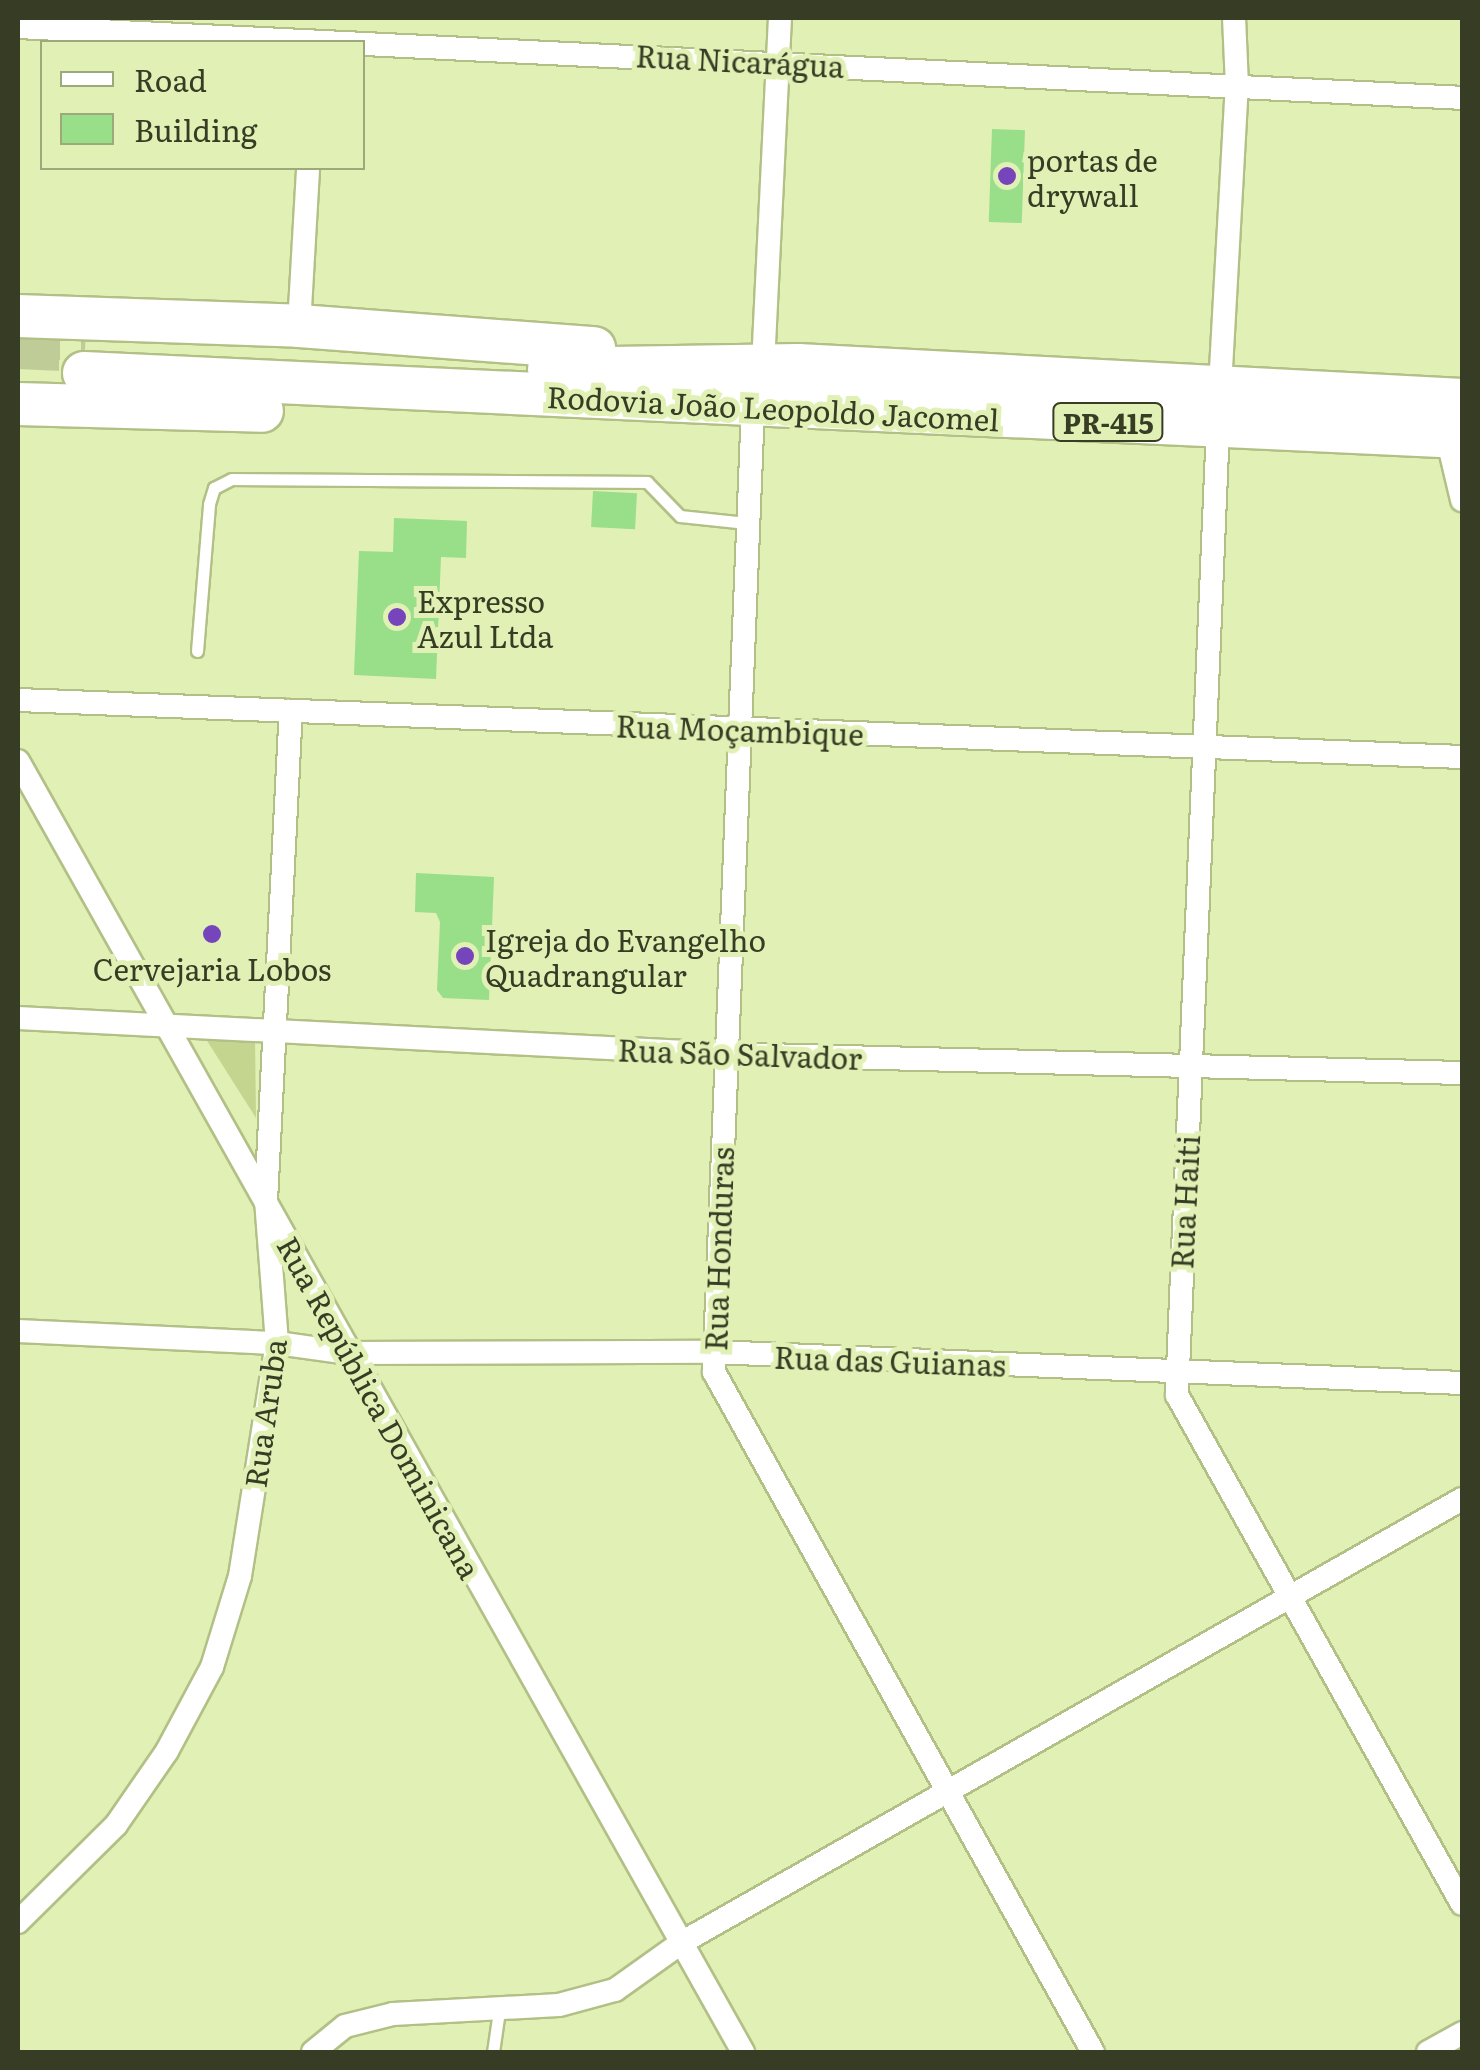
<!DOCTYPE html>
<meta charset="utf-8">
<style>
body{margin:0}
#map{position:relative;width:1480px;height:2070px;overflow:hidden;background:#e1f0b4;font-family:Literata,serif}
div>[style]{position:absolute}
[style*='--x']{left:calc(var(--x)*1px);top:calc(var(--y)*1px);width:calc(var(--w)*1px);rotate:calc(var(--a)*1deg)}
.green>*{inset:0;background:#c4d58f}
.building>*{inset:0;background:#99de88;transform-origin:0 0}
.highway-tunnel>*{height:42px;margin-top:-21px;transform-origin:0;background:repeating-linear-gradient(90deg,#bfcc97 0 42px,transparent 0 63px)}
.roads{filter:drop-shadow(2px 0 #b2c086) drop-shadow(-2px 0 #b2c086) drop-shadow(0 2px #b2c086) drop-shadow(0 -2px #b2c086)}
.lane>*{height:11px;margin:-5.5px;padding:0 5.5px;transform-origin:5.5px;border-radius:5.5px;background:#fff}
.street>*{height:22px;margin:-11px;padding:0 11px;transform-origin:11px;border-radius:11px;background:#fff}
.highway>*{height:42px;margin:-21px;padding:0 21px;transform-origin:21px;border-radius:21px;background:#fff}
.dots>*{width:28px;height:28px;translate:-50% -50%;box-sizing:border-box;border:5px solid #e1f0b4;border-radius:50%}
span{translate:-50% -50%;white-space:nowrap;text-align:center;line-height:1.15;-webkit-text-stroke:10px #e1f0b4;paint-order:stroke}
.shield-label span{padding:2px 8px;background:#e1f0b4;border:2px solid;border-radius:8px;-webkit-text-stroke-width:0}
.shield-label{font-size:28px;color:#373d25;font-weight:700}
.street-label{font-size:30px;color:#373d25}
.poi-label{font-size:30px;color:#373d25}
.left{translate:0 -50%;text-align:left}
.frame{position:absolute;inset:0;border:20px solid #373d25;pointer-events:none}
.legend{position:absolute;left:40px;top:40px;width:325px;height:130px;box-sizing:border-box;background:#e1f0b4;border:2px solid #9da87b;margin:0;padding:12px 18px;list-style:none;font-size:30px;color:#373d25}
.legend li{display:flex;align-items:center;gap:20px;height:50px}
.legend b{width:50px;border:2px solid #9da87b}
</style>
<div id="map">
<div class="green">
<i style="clip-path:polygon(204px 1036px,255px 1038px,256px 1118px)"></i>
</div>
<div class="building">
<i style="left:992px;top:129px;width:33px;height:93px;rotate:2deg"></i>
<i style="left:593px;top:491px;width:44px;height:36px;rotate:3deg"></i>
<i style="clip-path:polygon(394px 518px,467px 521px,466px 558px,441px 557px,436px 679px,354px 675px,359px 551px,393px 552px)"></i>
<i style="clip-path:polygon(416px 873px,494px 877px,489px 1000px,443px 998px,437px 990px,440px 922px,436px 913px,415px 912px)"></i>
</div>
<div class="highway-tunnel">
<i style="--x:18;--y:348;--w:67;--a:2.6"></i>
</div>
<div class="roads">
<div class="lane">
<i style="--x:197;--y:651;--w:147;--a:-85.3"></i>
<i style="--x:209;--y:504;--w:17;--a:-73"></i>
<i style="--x:214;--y:488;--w:20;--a:-27"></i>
<i style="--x:232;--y:479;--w:415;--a:0.4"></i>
<i style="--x:647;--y:482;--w:47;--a:45.9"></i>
<i style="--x:680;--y:516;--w:67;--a:6"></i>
<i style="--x:493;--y:2052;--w:41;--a:-81.7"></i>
</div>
<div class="street">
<i style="--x:18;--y:27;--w:1446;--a:2.81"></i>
<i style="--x:299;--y:326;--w:158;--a:-86.7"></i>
<i style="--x:763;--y:365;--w:347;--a:-87.2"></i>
<i style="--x:1220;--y:387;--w:301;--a:-86.8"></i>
<i style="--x:1237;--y:86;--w:68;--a:-92.5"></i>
<i style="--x:753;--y:407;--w:966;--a:92.31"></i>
<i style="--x:714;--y:1372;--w:778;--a:60.87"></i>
<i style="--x:1218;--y:427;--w:969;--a:92.43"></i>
<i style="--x:1177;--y:1395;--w:583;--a:60.75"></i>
<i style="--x:1447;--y:437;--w:65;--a:76.6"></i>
<i style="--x:18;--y:700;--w:1445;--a:2.26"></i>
<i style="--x:18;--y:761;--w:1481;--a:60.68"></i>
<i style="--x:18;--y:1018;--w:709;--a:2.91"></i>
<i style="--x:726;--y:1054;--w:736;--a:1.48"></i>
<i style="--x:18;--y:1331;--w:259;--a:2.7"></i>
<i style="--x:277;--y:1343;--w:73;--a:7.9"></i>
<i style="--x:349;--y:1353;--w:364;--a:-0.2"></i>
<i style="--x:713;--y:1352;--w:750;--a:2.37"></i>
<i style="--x:18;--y:1922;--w:138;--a:-44.7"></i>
<i style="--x:116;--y:1825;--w:90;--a:-55.4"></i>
<i style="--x:167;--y:1751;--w:95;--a:-61.8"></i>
<i style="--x:212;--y:1667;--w:95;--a:-72.9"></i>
<i style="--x:240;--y:1576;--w:236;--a:-81"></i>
<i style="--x:277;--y:1343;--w:142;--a:-94.4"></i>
<i style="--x:266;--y:1201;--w:491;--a:-87.1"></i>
<i style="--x:313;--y:2052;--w:41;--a:-39.1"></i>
<i style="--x:345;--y:2026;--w:49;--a:-14"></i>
<i style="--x:393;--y:2014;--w:166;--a:-3.1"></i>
<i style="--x:559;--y:2005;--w:58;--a:-15"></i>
<i style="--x:615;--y:1990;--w:81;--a:-35.5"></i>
<i style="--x:681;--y:1943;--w:898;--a:-29.62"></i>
<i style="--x:1428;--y:2052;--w:39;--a:-29"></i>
</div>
<div class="highway">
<i style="--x:18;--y:316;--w:281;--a:2"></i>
<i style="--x:299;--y:326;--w:296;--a:4.3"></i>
<i style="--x:549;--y:369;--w:249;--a:-0.9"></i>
<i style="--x:798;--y:365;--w:665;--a:3.02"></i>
<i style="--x:84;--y:373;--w:1379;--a:2.66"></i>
<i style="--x:18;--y:404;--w:244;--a:1.6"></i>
</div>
</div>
<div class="dots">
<i style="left:1007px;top:176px;background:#7644bb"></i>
<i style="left:397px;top:617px;background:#7644bb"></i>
<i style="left:212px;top:934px;background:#7644bb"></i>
<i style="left:465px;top:956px;background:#7644bb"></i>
</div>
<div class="shield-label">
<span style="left:1108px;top:422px">PR-415</span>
</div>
<div class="street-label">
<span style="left:740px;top:60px;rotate:3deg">Rua Nicarágua</span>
<span style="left:773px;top:407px;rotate:3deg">Rodovia João Leopoldo Jacomel</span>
<span style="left:740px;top:729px;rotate:2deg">Rua Moçambique</span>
<span style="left:740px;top:1053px;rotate:2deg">Rua São Salvador</span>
<span style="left:1184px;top:1202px;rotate:-87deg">Rua Haiti</span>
<span style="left:718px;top:1249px;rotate:-88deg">Rua Honduras</span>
<span style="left:890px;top:1360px;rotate:2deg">Rua das Guianas</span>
<span style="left:380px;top:1407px;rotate:61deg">Rua República Dominicana</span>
<span style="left:264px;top:1413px;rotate:-82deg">Rua Aruba</span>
</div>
<div class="poi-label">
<span class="left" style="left:1027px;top:176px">portas de<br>drywall</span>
<span class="left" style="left:417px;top:617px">Expresso<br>Azul Ltda</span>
<span class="left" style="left:485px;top:956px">Igreja do Evangelho<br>Quadrangular</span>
<span style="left:212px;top:968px">Cervejaria Lobos</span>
</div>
<div class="frame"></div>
<ul class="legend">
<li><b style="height:12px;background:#fff"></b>Road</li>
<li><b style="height:28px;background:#99de88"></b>Building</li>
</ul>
</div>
